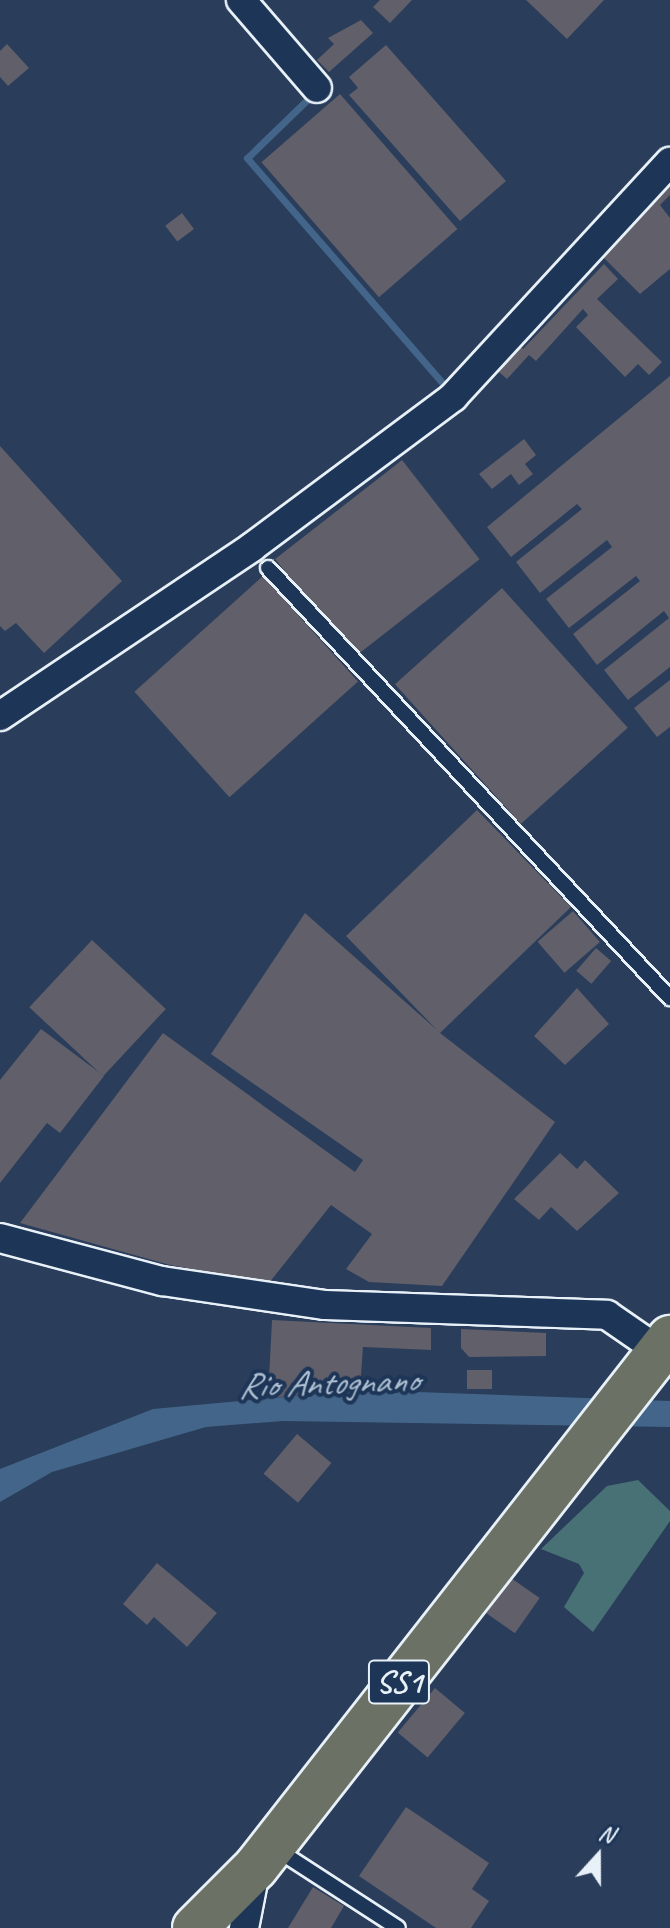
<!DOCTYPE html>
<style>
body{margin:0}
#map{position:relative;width:670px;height:1928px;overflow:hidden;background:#2a3d5b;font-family:Caveat,sans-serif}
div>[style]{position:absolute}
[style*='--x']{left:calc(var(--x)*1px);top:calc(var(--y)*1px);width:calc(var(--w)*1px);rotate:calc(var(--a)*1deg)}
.green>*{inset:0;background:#487176}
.water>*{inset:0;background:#436589}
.stream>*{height:7px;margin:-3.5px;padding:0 3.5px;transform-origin:3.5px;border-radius:3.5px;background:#436589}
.building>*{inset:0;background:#605f6a;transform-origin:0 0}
.roads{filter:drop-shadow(2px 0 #e8f1f8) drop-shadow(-2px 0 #e8f1f8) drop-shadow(0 2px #e8f1f8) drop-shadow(0 -2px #e8f1f8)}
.service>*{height:14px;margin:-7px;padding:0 7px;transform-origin:7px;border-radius:7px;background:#1d3557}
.minor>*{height:28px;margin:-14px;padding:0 14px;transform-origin:14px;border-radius:14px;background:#1d3557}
.primary>*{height:44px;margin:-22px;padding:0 22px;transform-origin:22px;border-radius:22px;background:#6b7165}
span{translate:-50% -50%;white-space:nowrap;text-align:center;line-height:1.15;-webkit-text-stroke:8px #1d3557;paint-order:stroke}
.shield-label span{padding:2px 6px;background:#1d3557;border:2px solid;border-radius:6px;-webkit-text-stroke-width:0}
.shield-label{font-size:32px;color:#e8f1f8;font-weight:700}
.water-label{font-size:36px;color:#aec0d1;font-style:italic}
.north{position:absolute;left:558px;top:1816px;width:80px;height:80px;-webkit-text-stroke:6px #1d3557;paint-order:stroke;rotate:21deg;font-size:22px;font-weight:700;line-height:32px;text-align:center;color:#e8f1f8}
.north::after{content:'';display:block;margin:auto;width:28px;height:36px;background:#e8f1f8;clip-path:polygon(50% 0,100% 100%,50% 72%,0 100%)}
</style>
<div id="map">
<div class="green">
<i style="clip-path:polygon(638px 1480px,670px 1511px,670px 1521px,593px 1632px,564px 1607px,584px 1573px,579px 1564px,541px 1549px,607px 1486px)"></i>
</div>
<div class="water">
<i style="clip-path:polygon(360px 1390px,670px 1401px,670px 1427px,283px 1421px,206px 1427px,52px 1472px,0 1502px,0 1469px,153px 1409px)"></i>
</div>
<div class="stream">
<i style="--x:311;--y:96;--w:89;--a:135.9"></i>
<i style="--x:247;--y:158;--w:305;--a:49"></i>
</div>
<div class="building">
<i style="clip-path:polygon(380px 0,412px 0,390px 23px,373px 7px)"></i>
<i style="clip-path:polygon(526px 0,604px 0,567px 39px)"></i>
<i style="clip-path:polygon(361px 20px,373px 33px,329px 72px,317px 60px,334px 44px,328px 38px)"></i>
<i style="clip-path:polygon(7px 44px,29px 68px,8px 86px,0 77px,0 51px)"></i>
<i style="clip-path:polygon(386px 45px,506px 181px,460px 221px,349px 95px,358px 88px,349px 77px)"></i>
<i style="left:340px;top:94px;width:179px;height:104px;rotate:49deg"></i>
<i style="clip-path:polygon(670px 171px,670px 195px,660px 205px,670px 218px,670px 269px,640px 294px,596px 250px)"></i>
<i style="left:182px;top:213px;width:20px;height:21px;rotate:53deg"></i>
<i style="clip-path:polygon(604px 264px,618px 279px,597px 299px,662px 362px,649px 375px,638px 364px,625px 377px,576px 327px,588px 315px,583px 309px,536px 361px,529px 355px,507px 379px,492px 366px,514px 341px,523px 349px)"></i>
<i style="clip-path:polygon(670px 376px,670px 667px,628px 700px,604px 670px,669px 618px,664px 611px,597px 665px,573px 634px,640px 581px,636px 576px,569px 628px,546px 599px,612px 547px,607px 540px,540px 593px,516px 562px,582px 509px,577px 504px,511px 557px,487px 527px)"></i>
<i style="clip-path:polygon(524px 439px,536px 455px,525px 464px,533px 474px,519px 485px,511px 474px,492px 489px,479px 474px)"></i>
<i style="clip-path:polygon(0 446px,122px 581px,44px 653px,16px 623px,5px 631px,0 626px)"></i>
<i style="left:402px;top:460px;width:126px;height:161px;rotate:52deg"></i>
<i style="left:263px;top:576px;width:142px;height:173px;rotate:48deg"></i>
<i style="left:502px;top:588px;width:188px;height:144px;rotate:48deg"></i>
<i style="clip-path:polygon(670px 680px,670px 727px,657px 737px,634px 708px)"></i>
<i style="clip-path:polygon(477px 810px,571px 907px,440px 1033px,555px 1122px,442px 1286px,369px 1282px,346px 1269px,372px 1234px,331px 1205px,269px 1283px,170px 1265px,20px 1223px,163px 1033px,355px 1172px,363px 1160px,211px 1054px,305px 913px,437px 1030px,346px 936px)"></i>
<i style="left:573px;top:911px;width:41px;height:47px;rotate:49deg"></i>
<i style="left:92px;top:940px;width:101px;height:92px;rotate:43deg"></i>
<i style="left:596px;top:948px;width:20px;height:30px;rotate:41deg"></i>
<i style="clip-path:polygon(577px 988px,609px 1024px,565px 1065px,534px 1036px)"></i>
<i style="clip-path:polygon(41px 1029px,104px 1076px,60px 1133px,47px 1123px,0 1183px,0 1080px)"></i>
<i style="clip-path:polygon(560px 1153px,577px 1169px,585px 1160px,619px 1193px,577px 1231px,551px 1207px,539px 1220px,514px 1199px)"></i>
<i style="clip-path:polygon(272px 1320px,431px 1328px,431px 1350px,363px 1347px,360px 1390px,268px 1398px)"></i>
<i style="clip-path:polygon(461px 1329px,546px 1333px,546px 1356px,469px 1357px,461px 1348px)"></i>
<i style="left:467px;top:1370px;width:25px;height:19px"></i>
<i style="left:297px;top:1434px;width:45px;height:52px;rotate:40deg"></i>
<i style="clip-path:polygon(157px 1563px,217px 1613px,187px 1647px,154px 1617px,147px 1625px,123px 1604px)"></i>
<i style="left:511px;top:1578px;width:35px;height:43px;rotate:35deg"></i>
<i style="left:435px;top:1688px;width:39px;height:58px;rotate:40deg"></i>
<i style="clip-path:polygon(406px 1807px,489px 1863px,472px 1889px,489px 1901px,471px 1928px,436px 1928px,359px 1876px)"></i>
<i style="clip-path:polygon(313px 1887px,344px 1906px,331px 1928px,288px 1928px)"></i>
</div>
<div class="roads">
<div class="service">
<i style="--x:268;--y:568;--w:589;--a:46.93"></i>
<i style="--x:276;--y:1849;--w:145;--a:32.9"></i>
</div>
<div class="minor">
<i style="--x:241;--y:0;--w:116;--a:49.2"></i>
<i style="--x:0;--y:716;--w:303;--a:-33.8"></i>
<i style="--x:252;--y:547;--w:251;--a:-36.7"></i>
<i style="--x:453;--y:397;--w:320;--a:-47.3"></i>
<i style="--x:0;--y:1238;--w:168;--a:14.9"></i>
<i style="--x:162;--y:1281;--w:165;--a:8.4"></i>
<i style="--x:325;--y:1305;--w:282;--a:2"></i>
<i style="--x:607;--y:1315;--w:63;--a:34.7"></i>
<i style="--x:244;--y:1928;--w:62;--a:-78.9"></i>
</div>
<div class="primary">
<i style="--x:195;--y:1928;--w:86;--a:-45"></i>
<i style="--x:256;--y:1867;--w:672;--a:-51.95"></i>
</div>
</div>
<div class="shield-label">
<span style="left:399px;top:1682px">SS1</span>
</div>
<div class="water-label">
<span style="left:328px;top:1383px;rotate:-2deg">Rio Antognano</span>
</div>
<div class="north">N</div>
</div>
